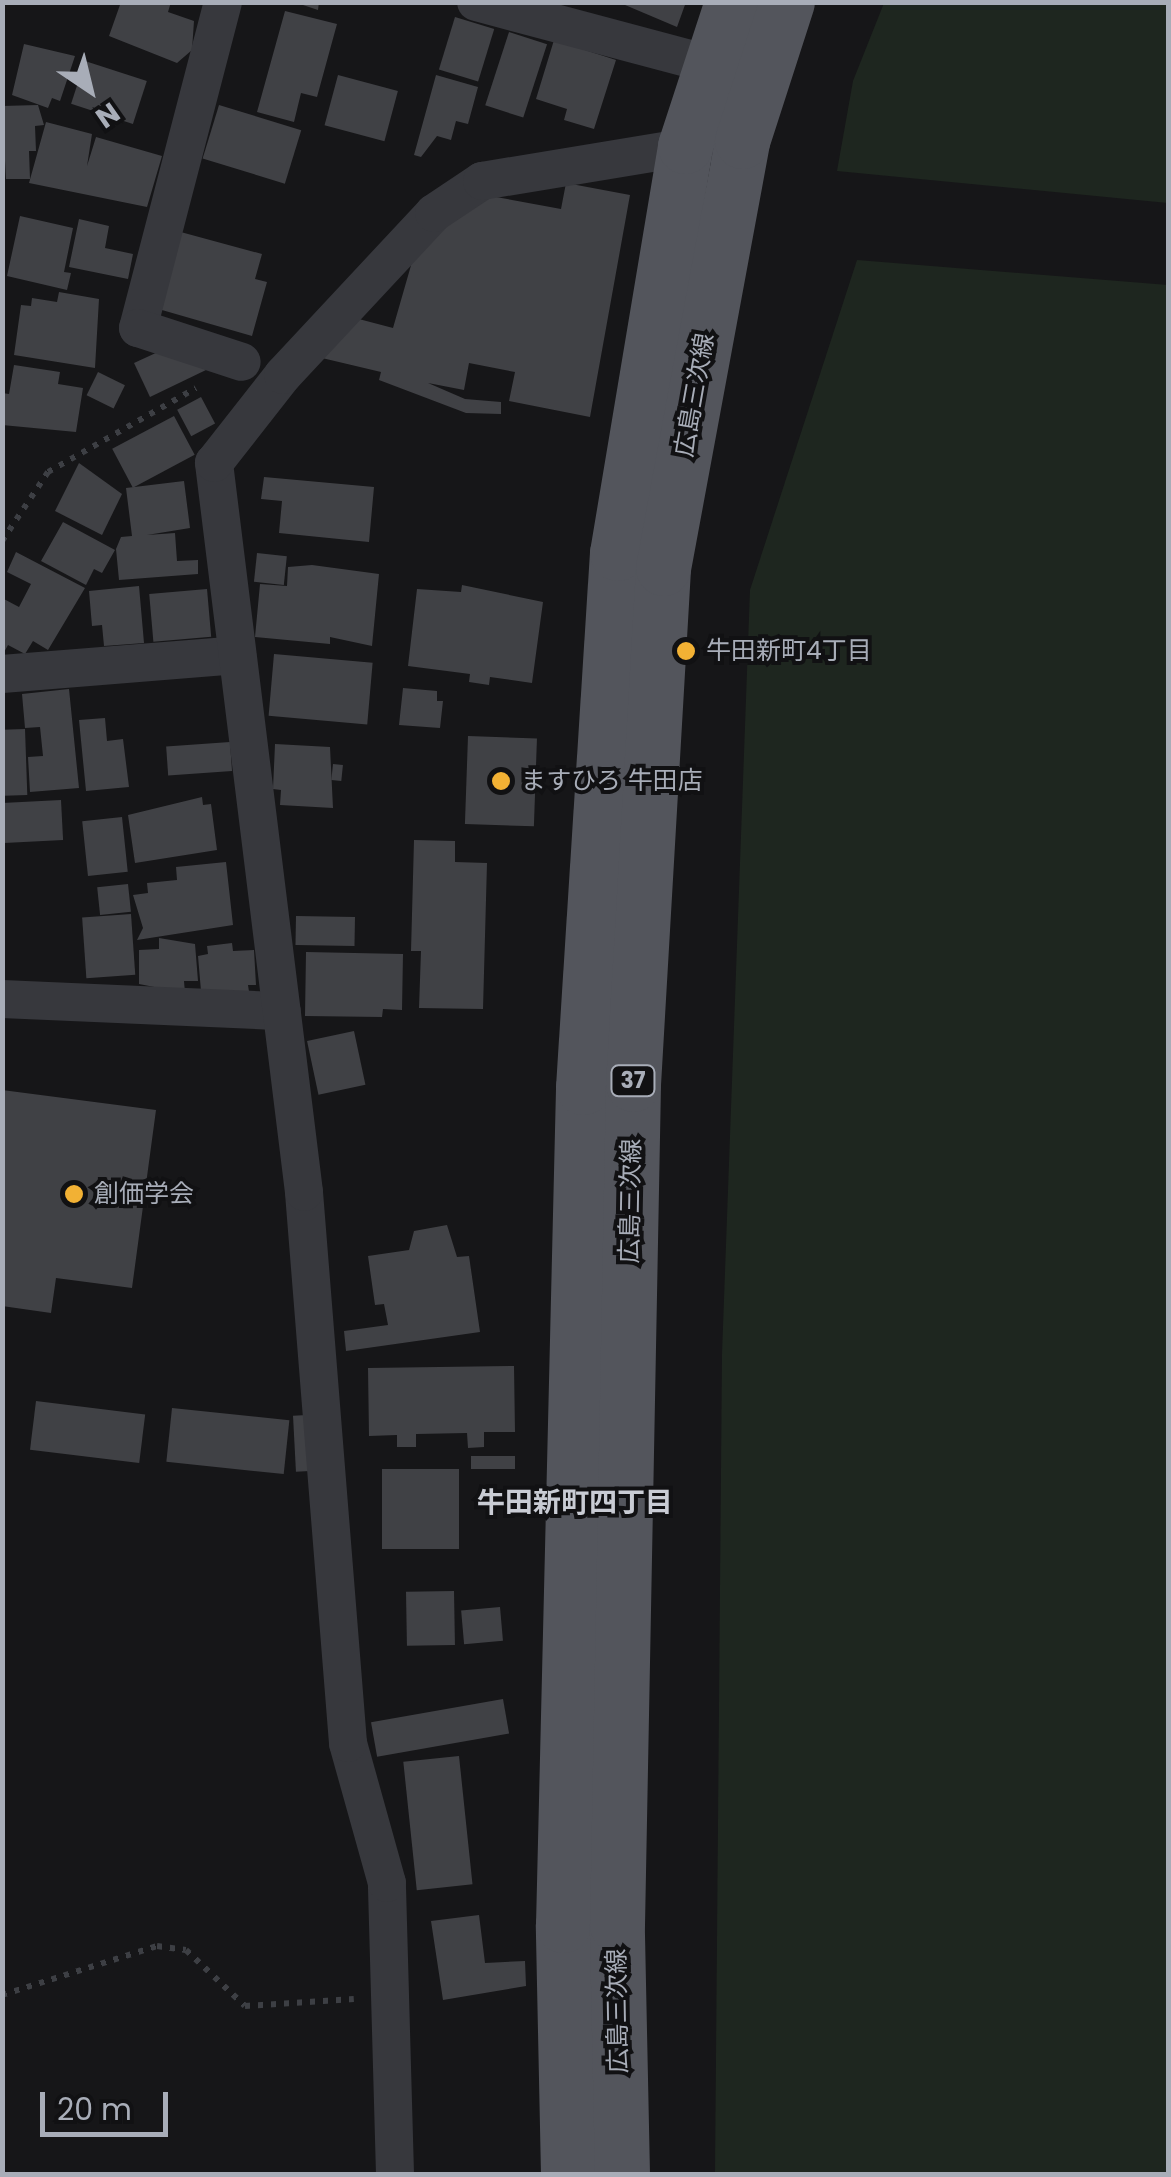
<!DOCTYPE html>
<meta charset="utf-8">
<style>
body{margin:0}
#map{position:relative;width:1171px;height:2177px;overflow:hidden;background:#161618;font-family:Poppins,"Noto Sans JP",sans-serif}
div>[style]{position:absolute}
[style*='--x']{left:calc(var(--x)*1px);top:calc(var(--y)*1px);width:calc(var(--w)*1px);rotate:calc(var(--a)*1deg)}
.green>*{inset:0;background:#1e261f}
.building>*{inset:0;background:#404145;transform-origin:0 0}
.path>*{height:6px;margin-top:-3px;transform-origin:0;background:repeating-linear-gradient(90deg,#3d3f44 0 5px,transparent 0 13px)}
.street>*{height:38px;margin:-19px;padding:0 19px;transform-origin:19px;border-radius:19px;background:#37383d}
.primary>*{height:55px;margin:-27.5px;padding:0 27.5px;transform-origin:27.5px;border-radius:27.5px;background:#53555c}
.dots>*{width:28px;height:28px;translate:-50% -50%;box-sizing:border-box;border:5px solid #111113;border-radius:50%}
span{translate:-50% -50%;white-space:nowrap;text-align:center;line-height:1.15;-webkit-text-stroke:8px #111113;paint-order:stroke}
.shield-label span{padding:2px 8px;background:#111113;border:2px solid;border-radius:8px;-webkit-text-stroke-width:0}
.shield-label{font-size:22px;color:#a8adb8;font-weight:700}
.street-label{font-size:25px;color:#a8adb8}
.poi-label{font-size:25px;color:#a8adb8}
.left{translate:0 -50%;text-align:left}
.neighbourhood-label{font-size:28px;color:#c9ccd4;font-weight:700}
.frame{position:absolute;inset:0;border:5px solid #a8adb8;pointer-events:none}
.north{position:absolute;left:40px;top:40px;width:100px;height:100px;-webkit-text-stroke:8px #111113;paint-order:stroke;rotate:145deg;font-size:28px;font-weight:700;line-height:40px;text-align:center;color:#a8adb8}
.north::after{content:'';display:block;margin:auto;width:35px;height:45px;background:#a8adb8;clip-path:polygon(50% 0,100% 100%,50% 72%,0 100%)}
.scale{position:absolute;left:40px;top:2092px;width:128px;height:45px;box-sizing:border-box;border:5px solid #a8adb8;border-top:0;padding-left:12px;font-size:30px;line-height:35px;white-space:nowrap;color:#a8adb8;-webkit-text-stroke:8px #111113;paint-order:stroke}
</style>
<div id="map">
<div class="green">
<i style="clip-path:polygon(884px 3px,1168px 3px,1168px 203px,837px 171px,853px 81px)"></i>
<i style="clip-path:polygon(857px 260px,1168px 285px,1168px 2174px,715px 2174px,722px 1354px,750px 590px)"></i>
</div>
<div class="building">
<i style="clip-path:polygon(121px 2px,171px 2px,168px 12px,194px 21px,192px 50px,177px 63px,109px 36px)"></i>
<i style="clip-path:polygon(294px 2px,319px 2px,318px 10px)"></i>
<i style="clip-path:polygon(618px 2px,686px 2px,677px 27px)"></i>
<i style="clip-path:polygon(285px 11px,337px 24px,317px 97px,301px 93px,294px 122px,257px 112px)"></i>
<i style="left:455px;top:17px;width:41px;height:55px;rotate:17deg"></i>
<i style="left:509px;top:32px;width:40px;height:77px;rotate:18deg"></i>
<i style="clip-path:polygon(554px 40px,616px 60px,594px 129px,564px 120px,567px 109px,536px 99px)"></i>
<i style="clip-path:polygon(24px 44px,75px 56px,60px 101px,52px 98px,48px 108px,12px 95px)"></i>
<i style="left:85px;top:61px;width:65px;height:45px;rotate:18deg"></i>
<i style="left:338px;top:75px;width:62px;height:52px;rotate:15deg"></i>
<i style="clip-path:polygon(436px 75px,478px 87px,468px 124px,456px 121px,451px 140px,437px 136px,421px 157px,414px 155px)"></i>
<i style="clip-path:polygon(38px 105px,44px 125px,35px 126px,36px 151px,29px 151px,30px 179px,6px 179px,2px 106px)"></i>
<i style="left:219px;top:105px;width:86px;height:56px;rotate:17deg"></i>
<i style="clip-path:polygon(46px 122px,92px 134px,87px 166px,96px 137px,162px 156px,147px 207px,29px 183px)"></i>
<i style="clip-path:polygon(566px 183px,630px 195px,590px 417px,509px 401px,515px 372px,469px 363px,464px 390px,428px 383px,465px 399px,501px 402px,501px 414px,466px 413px,379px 380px,381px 372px,322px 358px,355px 318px,393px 328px,416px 248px,485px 195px,561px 209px)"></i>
<i style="clip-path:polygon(20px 216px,73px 228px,64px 272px,71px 273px,67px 290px,7px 276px)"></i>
<i style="clip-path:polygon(79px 219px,109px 226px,105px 248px,133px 254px,128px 279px,69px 267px)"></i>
<i style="clip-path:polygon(177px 231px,262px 254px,255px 279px,267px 282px,252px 336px,155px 308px)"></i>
<i style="clip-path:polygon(59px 292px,99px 299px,95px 368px,14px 355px,21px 305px,31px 306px,32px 298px,57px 302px)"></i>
<i style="clip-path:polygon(171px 346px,206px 370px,150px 397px,134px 363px)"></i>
<i style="clip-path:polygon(14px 365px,60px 372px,58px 384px,83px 388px,76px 432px,2px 425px,2px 393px,9px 394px)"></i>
<i style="left:98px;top:372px;width:30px;height:26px;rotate:26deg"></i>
<i style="left:201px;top:397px;width:30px;height:27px;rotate:62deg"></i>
<i style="left:174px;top:416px;width:44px;height:70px;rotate:62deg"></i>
<i style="clip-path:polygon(79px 463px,122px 494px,102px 535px,55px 511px)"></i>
<i style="clip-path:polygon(264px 477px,374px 487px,369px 542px,279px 533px,282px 501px,261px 499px)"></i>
<i style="clip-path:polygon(184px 481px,190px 528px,147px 535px,175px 533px,177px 561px,198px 560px,198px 574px,119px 580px,116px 549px,121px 537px,132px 536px,126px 488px)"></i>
<i style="clip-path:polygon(63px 522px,115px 550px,102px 573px,94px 569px,86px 585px,41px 561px)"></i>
<i style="clip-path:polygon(16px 552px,85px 588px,48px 650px,33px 641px,25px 654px,8px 645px,2px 656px,2px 598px,19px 607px,31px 584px,7px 572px)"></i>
<i style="left:257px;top:553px;width:30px;height:29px;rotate:6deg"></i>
<i style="clip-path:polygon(312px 565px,379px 574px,372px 646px,330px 637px,330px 644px,255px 637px,260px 584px,287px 586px,288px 567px)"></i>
<i style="clip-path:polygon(462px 585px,543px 602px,532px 683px,490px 677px,489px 685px,469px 682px,470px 674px,408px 666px,417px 589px,461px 592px)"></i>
<i style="clip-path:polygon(139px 586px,144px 643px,104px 646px,102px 625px,92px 626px,89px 591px)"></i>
<i style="left:207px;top:589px;width:48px;height:58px;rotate:85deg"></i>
<i style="left:274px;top:654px;width:99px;height:62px;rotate:5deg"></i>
<i style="clip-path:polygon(403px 688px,437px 691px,437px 701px,443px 701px,440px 728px,399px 725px)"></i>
<i style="clip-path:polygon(69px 689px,79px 788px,30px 792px,28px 757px,43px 756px,40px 727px,25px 728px,22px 694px)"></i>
<i style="clip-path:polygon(105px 718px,107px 741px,123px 739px,129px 787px,86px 791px,79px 720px)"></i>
<i style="left:25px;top:729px;width:66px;height:23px;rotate:88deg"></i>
<i style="left:468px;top:736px;width:69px;height:88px;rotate:2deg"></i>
<i style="left:230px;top:742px;width:29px;height:64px;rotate:86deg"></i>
<i style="clip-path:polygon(275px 744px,330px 747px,333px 808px,280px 805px,281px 790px,273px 789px)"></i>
<i style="left:333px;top:764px;width:10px;height:16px;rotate:6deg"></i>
<i style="clip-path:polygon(202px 797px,203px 805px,211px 804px,217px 850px,135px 863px,128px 815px)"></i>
<i style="left:61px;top:800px;width:40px;height:59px;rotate:87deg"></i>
<i style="left:122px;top:817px;width:55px;height:40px;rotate:84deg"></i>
<i style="clip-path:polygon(414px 840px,455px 841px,455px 862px,487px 863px,483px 1009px,419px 1008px,421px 951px,411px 951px)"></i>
<i style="clip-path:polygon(226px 862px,233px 925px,137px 940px,143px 928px,133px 895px,148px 893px,147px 883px,177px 880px,176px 867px)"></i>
<i style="left:128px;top:884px;width:28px;height:31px;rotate:84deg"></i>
<i style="left:131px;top:914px;width:61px;height:49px;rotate:86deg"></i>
<i style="left:296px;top:916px;width:59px;height:29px;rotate:1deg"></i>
<i style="clip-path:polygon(159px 938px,195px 944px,198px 981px,184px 981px,185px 993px,139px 984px,139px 950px,159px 949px)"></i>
<i style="clip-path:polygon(232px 943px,233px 951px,254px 950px,256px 985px,248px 985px,250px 998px,201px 991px,198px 956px,208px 954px,207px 946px)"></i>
<i style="clip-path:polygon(306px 952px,403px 954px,402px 1010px,383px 1009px,382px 1017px,305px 1016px)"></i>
<i style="left:354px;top:1031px;width:55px;height:48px;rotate:78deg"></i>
<i style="clip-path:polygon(2px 1090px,156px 1110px,132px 1288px,56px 1278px,51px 1313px,2px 1306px)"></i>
<i style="clip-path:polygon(447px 1225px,457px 1257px,469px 1256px,480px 1332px,346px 1351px,344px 1331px,388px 1325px,384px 1304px,375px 1305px,368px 1256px,409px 1250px,414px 1231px)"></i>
<i style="clip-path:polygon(514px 1366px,515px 1432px,484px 1432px,484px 1447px,468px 1448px,467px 1433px,416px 1434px,416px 1447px,397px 1447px,397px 1435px,369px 1436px,368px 1368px)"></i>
<i style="left:36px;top:1401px;width:110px;height:49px;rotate:7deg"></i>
<i style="left:172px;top:1408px;width:118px;height:54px;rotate:6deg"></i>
<i style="left:307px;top:1415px;width:56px;height:14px;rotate:87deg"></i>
<i style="left:471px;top:1456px;width:44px;height:13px"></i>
<i style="left:459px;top:1469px;width:80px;height:77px;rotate:90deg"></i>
<i style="left:454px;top:1591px;width:54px;height:48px;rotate:89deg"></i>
<i style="left:500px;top:1607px;width:34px;height:39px;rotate:85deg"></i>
<i style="left:503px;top:1699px;width:35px;height:134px;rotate:80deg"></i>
<i style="left:459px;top:1756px;width:129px;height:56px;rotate:84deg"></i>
<i style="clip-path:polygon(479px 1915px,485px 1963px,525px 1961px,526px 1986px,443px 2000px,431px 1921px)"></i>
</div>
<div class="path">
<i style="--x:2;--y:541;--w:83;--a:-56.3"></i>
<i style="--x:48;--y:472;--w:170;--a:-29.6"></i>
<i style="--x:2;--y:1995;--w:163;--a:-17.5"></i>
<i style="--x:157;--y:1946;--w:29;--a:8"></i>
<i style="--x:186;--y:1950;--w:81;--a:43.5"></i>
<i style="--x:245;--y:2006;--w:109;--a:-3.7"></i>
</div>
<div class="street">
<i style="--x:223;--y:2;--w:337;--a:104.6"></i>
<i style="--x:138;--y:328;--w:109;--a:18.1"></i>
<i style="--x:476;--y:2;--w:244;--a:14.9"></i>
<i style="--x:2;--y:674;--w:236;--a:-4.6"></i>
<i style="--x:2;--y:999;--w:280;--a:2.5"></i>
<i style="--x:395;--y:2174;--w:291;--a:-91.6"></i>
<i style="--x:387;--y:1883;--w:145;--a:-105.6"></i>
<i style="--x:348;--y:1743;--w:553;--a:-94.57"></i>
<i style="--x:304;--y:1192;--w:735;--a:-97.04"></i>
<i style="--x:214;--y:463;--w:112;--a:-51.9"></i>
<i style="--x:283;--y:375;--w:221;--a:-47"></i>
<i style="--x:434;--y:213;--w:58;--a:-33.7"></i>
<i style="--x:482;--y:181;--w:227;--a:-9.4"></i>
</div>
<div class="primary">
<i style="--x:568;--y:2174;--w:249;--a:-91.2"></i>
<i style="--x:563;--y:1925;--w:838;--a:-88.63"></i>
<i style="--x:583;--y:1087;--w:535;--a:-86.36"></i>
<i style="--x:617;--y:553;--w:413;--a:-80.5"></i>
<i style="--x:685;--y:146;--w:151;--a:-71.9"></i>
<i style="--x:622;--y:2174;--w:249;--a:-91.2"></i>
<i style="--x:617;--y:1925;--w:841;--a:-88.91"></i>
<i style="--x:633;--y:1084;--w:517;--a:-86.67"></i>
<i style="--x:663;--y:568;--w:434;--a:-79.5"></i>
<i style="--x:742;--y:141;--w:146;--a:-72.1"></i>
</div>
<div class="dots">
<i style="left:686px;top:651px;background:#f2b134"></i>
<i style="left:501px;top:781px;background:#f2b134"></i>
<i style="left:74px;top:1194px;background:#f2b134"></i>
</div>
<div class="shield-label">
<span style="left:633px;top:1081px">37</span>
</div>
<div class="street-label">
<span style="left:695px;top:395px;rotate:-80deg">広島三次線</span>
<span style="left:631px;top:1201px;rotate:-89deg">広島三次線</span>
<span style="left:618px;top:2011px;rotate:-91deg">広島三次線</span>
</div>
<div class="poi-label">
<span class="left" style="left:706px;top:651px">牛田新町4丁目</span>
<span class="left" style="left:521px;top:781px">ますひろ 牛田店</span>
<span class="left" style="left:94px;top:1194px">創価学会</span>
</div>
<div class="neighbourhood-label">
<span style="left:575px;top:1503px">牛田新町四丁目</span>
</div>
<div class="frame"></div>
<div class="north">N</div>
<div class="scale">20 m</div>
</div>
